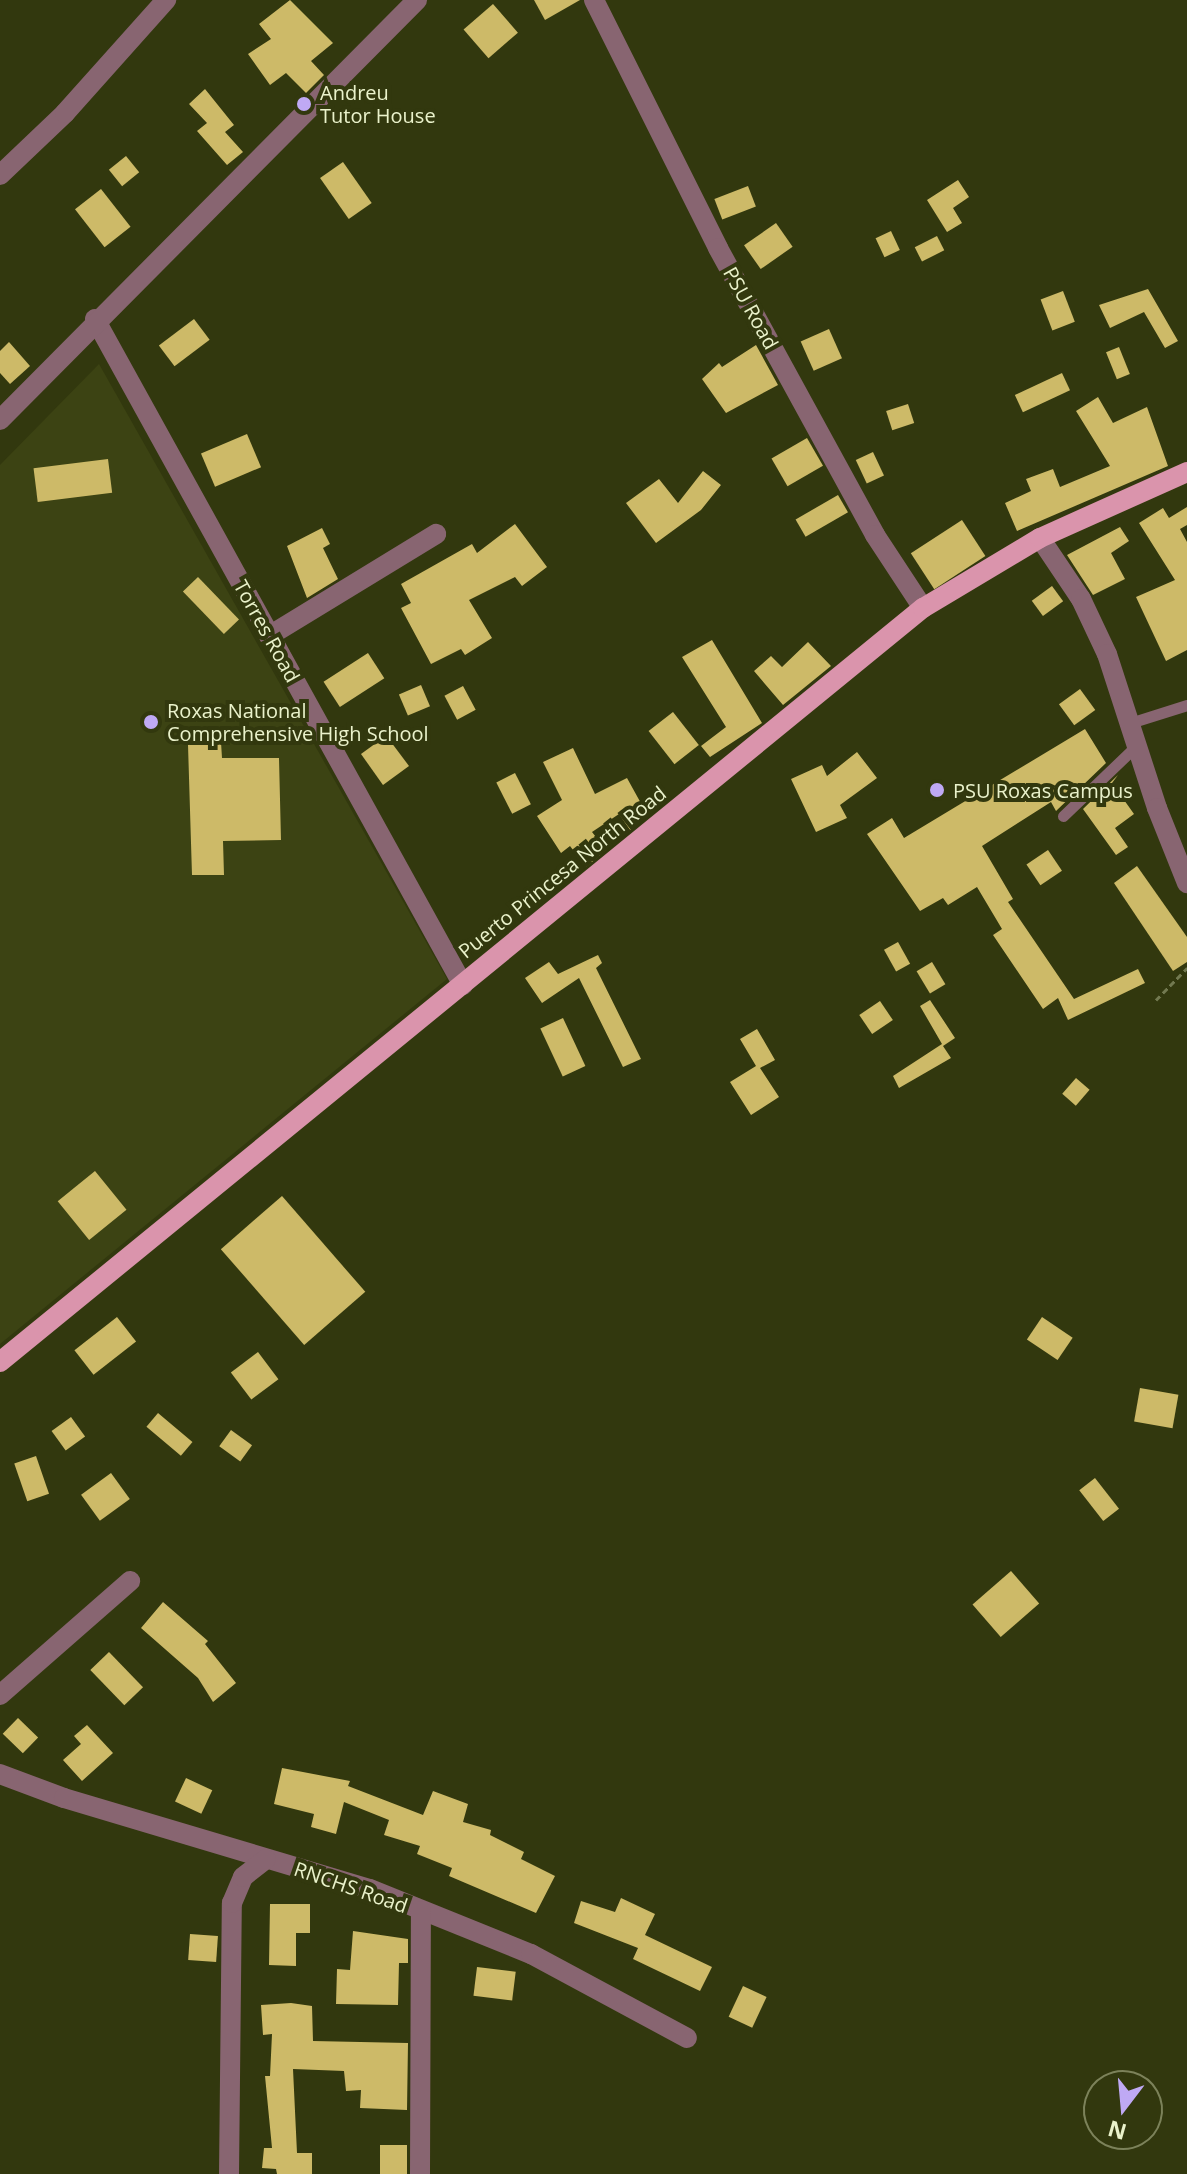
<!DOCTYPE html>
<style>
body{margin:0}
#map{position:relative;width:1187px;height:2174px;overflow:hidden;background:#32380e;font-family:"Open Sans",sans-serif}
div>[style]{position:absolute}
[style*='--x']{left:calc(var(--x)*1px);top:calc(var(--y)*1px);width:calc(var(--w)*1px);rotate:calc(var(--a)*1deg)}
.built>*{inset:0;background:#3c4313}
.building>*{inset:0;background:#cdba68;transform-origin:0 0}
.path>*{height:3px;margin-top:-1.5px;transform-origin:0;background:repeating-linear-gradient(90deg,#727950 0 6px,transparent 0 10px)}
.service>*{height:11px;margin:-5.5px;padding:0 5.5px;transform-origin:5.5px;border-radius:5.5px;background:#886571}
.minor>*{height:20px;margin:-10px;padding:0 10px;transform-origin:10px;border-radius:10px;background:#886571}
.tertiary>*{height:20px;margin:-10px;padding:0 10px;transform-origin:10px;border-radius:10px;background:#886571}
.primary>*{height:20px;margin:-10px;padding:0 10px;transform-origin:10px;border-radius:10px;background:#da94ac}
.dots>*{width:22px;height:22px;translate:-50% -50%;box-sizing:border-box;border:4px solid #32380e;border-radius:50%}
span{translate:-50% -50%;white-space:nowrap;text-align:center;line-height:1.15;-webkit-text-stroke:8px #32380e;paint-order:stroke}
.poi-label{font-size:20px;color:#eaf2cb}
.left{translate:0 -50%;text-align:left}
.street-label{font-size:20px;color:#eaf2cb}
.north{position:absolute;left:1083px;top:2070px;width:80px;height:80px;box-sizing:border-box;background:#32380e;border:2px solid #7c825a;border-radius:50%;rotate:196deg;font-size:22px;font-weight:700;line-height:32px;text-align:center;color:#eaf2cb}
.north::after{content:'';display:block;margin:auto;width:28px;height:36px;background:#bfa9f4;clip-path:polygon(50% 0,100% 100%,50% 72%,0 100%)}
</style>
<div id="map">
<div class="built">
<i style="clip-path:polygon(99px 364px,447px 979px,0 1344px,0 465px)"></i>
</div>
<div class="building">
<i style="clip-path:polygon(290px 0,333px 43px,311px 61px,324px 75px,306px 93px,286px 73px,270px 85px,248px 54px,271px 39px,259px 24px)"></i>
<i style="clip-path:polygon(534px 0,580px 0,545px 20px)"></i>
<i style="left:493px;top:4px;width:38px;height:39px;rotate:49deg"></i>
<i style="clip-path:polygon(205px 89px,234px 125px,225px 132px,243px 152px,227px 165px,197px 131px,207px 123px,189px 104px)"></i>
<i style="left:126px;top:156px;width:21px;height:22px;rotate:51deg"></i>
<i style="left:343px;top:162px;width:50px;height:28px;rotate:55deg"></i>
<i style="clip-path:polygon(958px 180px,969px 197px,953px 208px,962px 223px,947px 232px,927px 200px)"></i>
<i style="left:748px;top:186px;width:22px;height:36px;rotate:69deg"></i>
<i style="left:101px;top:189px;width:48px;height:33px;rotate:52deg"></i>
<i style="left:776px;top:223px;width:29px;height:39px;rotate:55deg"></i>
<i style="left:891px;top:231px;width:21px;height:17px;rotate:65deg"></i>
<i style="left:937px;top:236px;width:16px;height:25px;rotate:63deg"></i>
<i style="clip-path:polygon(1148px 289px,1178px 341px,1165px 348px,1144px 312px,1110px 328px,1099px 305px)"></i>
<i style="left:1063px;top:291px;width:33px;height:24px;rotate:69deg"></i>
<i style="left:194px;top:319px;width:26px;height:44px;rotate:53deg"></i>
<i style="left:829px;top:329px;width:32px;height:31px;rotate:66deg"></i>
<i style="clip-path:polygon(9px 342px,30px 366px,10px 384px,0 373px,0 351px)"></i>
<i style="clip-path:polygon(756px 345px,778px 385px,726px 413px,702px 379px,719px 363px,722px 367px)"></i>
<i style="left:1119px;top:347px;width:29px;height:14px;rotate:68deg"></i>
<i style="left:1062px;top:373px;width:19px;height:52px;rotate:65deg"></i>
<i style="clip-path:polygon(1098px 397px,1113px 423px,1147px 407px,1168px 466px,1017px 531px,1005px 503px,1031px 491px,1026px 479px,1053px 469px,1060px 487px,1110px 466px,1076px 411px)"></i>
<i style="left:908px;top:404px;width:20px;height:23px;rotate:72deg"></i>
<i style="left:247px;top:434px;width:36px;height:50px;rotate:67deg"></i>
<i style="left:807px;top:438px;width:32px;height:41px;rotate:60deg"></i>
<i style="left:873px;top:452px;width:26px;height:19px;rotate:65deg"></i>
<i style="left:108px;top:459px;width:34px;height:75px;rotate:83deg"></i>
<i style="clip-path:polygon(703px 471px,721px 485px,701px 510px,656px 543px,626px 503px,659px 479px,678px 503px)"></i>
<i style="left:838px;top:495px;width:20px;height:49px;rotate:60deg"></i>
<i style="clip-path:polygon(1187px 507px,1187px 525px,1180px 529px,1187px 542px,1187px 650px,1166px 661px,1136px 597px,1175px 580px,1139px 523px,1163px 508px,1169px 518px)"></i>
<i style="left:962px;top:520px;width:43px;height:61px;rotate:57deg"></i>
<i style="clip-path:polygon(515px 524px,547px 567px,522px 586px,515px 577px,469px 600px,492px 638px,465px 655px,461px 649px,431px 664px,401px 608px,411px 603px,401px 584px,472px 544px,477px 553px)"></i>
<i style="clip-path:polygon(1120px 527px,1129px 541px,1111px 553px,1125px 579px,1093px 595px,1067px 555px)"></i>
<i style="clip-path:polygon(322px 528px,330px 544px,323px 548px,338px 579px,307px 598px,287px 546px)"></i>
<i style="left:198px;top:577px;width:59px;height:21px;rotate:46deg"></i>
<i style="left:1052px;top:586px;width:19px;height:25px;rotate:54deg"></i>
<i style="clip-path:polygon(712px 640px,762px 723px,710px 757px,701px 746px,726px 727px,682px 657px)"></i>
<i style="clip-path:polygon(808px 642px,831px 666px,783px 705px,754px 671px,771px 656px,782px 667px)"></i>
<i style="left:368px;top:653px;width:30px;height:53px;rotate:57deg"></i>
<i style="left:421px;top:685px;width:23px;height:24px;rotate:67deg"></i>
<i style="left:463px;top:686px;width:27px;height:21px;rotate:62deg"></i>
<i style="left:1080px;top:689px;width:26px;height:26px;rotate:54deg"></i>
<i style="left:673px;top:712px;width:42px;height:31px;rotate:52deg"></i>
<i style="clip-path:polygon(1085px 729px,1106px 763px,1056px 811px,1051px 802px,982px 846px,1013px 899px,1008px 902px,1074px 999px,1138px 969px,1145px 983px,1068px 1020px,1058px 998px,1043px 1009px,993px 935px,1002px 929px,977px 887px,948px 905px,943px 898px,920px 911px,867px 834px,892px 818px,904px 838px)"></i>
<i style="clip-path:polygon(383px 738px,388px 738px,409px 766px,383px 785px,361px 754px)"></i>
<i style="clip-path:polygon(221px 742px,222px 758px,279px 758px,281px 840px,223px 841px,224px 875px,192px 875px,188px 745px)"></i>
<i style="clip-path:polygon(573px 748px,595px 794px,627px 778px,648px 816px,630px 830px,619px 814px,592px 832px,606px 850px,586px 867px,570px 846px,561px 853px,537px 816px,562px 800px,543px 762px)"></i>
<i style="clip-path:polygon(857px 752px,877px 778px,840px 805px,847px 818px,816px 832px,791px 779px,822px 765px,827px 776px)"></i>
<i style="left:515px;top:773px;width:35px;height:21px;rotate:63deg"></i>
<i style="clip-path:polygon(1118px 775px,1112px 783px,1134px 814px,1115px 828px,1128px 847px,1116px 855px,1083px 809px)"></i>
<i style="left:1048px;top:850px;width:25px;height:26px;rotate:56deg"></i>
<i style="clip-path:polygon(1137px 866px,1187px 937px,1187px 962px,1173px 971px,1114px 883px)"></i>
<i style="left:898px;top:942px;width:25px;height:16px;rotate:61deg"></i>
<i style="clip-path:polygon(598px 955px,602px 963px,596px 968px,641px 1059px,623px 1067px,579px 978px,542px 1003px,525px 978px,549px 962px,558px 974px)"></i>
<i style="left:932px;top:962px;width:26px;height:18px;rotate:59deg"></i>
<i style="clip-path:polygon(930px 1000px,955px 1038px,943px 1046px,951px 1058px,899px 1088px,893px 1076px,942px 1044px,920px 1006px)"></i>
<i style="left:880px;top:1001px;width:23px;height:25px;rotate:56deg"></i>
<i style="left:563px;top:1018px;width:53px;height:25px;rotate:65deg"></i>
<i style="clip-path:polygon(757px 1029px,775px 1060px,760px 1068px,779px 1097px,751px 1115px,730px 1082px,756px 1066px,740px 1039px)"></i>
<i style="left:1076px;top:1078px;width:18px;height:21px;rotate:41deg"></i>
<i style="left:95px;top:1171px;width:50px;height:48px;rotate:51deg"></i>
<i style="left:282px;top:1196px;width:127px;height:81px;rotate:49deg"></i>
<i style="left:117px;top:1317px;width:31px;height:54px;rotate:52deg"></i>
<i style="left:1042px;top:1317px;width:37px;height:27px;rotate:34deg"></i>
<i style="left:258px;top:1352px;width:34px;height:34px;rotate:53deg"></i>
<i style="left:1140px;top:1388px;width:39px;height:34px;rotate:10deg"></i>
<i style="left:158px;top:1413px;width:45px;height:18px;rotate:40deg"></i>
<i style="left:71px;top:1417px;width:24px;height:24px;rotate:54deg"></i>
<i style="left:231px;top:1430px;width:26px;height:20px;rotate:36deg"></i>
<i style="left:36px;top:1456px;width:40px;height:23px;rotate:71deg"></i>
<i style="left:111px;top:1473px;width:32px;height:37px;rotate:54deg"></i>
<i style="left:1095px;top:1478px;width:39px;height:20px;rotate:52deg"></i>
<i style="left:1011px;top:1571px;width:43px;height:51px;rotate:49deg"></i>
<i style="clip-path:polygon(163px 1602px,208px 1641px,205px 1644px,236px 1683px,213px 1702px,198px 1678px,141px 1628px)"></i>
<i style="left:109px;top:1652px;width:49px;height:26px;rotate:46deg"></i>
<i style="left:18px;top:1718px;width:28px;height:22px;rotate:44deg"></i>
<i style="clip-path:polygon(87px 1725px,113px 1753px,82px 1781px,63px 1760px,81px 1744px,74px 1736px)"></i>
<i style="clip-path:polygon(282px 1768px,350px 1781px,348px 1786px,423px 1815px,433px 1791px,468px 1804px,463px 1822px,491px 1830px,490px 1835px,524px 1852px,521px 1859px,555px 1876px,536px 1913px,449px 1876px,452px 1868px,417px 1854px,420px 1846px,384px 1835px,389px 1820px,344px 1802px,336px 1834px,311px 1827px,314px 1814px,274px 1804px)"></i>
<i style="left:186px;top:1778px;width:29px;height:26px;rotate:25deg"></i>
<i style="clip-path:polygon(621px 1898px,655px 1914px,645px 1935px,712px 1967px,700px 1991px,633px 1959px,638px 1948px,574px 1923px,581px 1901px,615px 1912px)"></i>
<i style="clip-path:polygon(270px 1904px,310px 1904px,310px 1933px,296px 1933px,296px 1966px,269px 1965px)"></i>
<i style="clip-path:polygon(353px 1931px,408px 1939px,408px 1963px,399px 1963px,398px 2005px,336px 2004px,337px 1969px,350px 1970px)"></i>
<i style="left:190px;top:1934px;width:28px;height:26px;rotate:4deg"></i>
<i style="left:477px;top:1967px;width:39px;height:29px;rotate:7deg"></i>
<i style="left:743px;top:1986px;width:26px;height:34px;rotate:25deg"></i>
<i style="clip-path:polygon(291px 2003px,312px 2006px,313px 2041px,408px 2043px,407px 2110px,360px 2108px,361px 2090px,346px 2091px,344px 2071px,293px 2069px,297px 2153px,312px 2153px,312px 2174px,277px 2174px,276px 2169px,262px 2168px,264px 2148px,272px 2148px,265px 2076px,270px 2076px,272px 2034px,263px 2035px,261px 2005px)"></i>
<i style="left:380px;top:2145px;width:27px;height:29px"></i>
</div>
<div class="path">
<i style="--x:1156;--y:1000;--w:45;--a:-45.9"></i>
</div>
<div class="service">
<i style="--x:1133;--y:722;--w:57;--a:-17.5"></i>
<i style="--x:1063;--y:816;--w:103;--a:-43.8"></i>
</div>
<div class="minor">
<i style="--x:594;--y:0;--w:277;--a:63.4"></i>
<i style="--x:718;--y:248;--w:327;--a:61.3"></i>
<i style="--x:875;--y:535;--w:87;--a:56.7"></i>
<i style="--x:0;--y:175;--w:90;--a:-43.6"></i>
<i style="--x:65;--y:113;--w:152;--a:-48.2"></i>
<i style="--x:95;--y:319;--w:761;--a:61.08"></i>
<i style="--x:1040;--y:538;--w:73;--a:56.1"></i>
<i style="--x:1081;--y:599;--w:61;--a:64.7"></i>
<i style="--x:1107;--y:654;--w:162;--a:72"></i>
<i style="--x:1157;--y:808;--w:81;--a:68.2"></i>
<i style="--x:269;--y:636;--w:196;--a:-31.4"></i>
<i style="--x:0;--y:1695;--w:173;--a:-41.2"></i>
<i style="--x:0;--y:1774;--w:68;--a:20.6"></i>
<i style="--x:64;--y:1798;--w:319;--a:16.6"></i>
<i style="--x:370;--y:1889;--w:174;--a:22"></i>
<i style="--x:531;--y:1954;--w:177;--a:28.3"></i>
<i style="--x:229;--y:2174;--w:271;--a:-89.4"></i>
<i style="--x:232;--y:1903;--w:28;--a:-67"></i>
<i style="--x:243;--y:1877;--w:29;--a:-38"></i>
<i style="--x:420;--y:2174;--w:263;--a:-89.8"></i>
</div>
<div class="tertiary">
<i style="--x:0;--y:420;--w:592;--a:-45.21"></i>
</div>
<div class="primary">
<i style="--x:0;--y:1362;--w:1192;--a:-39.25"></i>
<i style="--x:923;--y:608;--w:136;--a:-30.9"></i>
<i style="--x:1040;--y:538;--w:161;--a:-24.2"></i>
</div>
<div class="dots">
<i style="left:304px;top:104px;background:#bfa9f4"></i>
<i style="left:151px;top:722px;background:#bfa9f4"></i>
<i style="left:937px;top:790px;background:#bfa9f4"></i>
</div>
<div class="poi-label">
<span class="left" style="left:320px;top:104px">Andreu<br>Tutor House</span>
<span class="left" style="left:167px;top:722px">Roxas National<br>Comprehensive High School</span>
<span class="left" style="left:953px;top:790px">PSU Roxas Campus</span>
</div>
<div class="street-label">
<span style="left:751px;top:308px;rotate:61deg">PSU Road</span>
<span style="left:267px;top:631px;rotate:61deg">Torres Road</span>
<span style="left:562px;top:872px;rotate:-39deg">Puerto Princesa North Road</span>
<span style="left:351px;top:1887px;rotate:19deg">RNCHS Road</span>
</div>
<div class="north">N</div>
</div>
